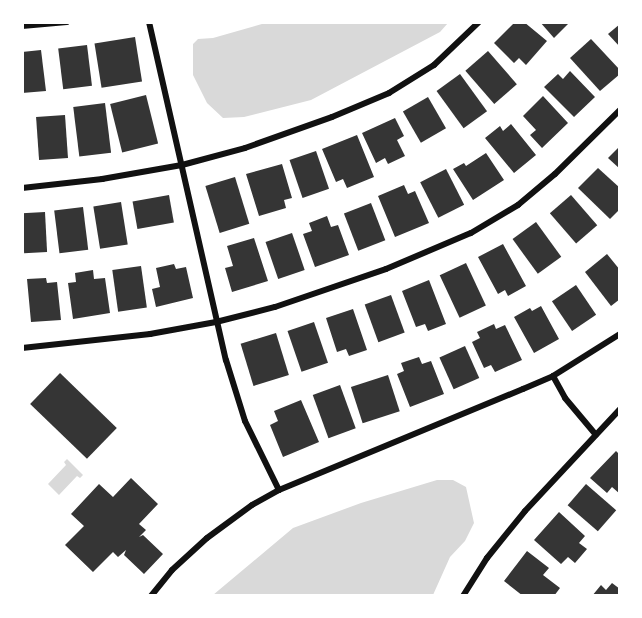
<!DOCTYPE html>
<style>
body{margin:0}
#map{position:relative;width:642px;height:618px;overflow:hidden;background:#fff;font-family:"Libre Baskerville",serif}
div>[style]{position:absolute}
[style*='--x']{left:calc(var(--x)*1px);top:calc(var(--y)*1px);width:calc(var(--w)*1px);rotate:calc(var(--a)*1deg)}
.water>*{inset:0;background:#d9d9d9}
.building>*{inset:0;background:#353535;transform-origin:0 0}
.minor>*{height:6px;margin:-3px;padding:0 3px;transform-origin:3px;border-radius:3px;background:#111}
span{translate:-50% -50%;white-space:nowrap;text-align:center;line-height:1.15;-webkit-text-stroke:4.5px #fff;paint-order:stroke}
.frame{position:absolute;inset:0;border:24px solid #fff;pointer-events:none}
</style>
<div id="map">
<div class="water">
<i style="clip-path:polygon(269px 22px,448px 22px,448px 23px,440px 32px,311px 100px,244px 117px,223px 118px,207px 103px,193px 75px,193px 44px,198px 39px,213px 38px)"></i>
<i style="clip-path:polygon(67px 459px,83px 475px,80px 478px,77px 476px,59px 495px,48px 484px,66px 465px,64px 462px)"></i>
<i style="clip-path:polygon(437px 480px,453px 480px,466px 487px,474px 523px,465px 541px,450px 557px,433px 595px,213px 595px,293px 528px,361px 503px)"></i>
</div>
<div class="building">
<i style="clip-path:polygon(515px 22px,524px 22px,547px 41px,526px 65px,519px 58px,514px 63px,494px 43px)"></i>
<i style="clip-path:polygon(540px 22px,570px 22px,554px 38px)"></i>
<i style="clip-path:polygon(620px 24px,620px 47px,608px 34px)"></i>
<i style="left:135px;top:37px;width:45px;height:41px;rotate:81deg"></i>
<i style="clip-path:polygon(591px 39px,620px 70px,620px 74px,600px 91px,570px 58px)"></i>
<i style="left:87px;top:45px;width:41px;height:29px;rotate:83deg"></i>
<i style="clip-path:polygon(41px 50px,46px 91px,22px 93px,22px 52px)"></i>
<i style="left:488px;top:51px;width:44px;height:30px;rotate:49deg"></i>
<i style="clip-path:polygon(570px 71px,595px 97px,574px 117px,544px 87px,558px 74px,563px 79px)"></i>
<i style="left:460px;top:74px;width:46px;height:29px;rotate:54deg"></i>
<i style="left:146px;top:95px;width:50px;height:37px;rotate:76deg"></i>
<i style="clip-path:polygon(543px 96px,568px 123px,542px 148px,530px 135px,536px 130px,523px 116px)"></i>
<i style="left:428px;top:97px;width:36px;height:29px;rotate:60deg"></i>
<i style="left:105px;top:103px;width:50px;height:32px;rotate:83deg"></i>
<i style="left:65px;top:115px;width:43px;height:29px;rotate:86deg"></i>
<i style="clip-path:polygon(395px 118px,404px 136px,397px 140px,405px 156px,388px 164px,385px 158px,376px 163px,362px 133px)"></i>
<i style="clip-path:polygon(511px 124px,536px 155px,514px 173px,485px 138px,500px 126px,503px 131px)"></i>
<i style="clip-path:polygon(357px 135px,374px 177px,347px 188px,343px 179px,336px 182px,322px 149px)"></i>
<i style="clip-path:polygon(620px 146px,620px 169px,608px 158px)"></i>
<i style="left:316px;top:151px;width:40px;height:28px;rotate:71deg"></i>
<i style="clip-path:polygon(486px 153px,504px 180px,473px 200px,453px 169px,464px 163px,466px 166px)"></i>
<i style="clip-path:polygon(282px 164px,292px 198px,284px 200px,286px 208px,259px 216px,246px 174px)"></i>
<i style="clip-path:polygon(598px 168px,620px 188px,620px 209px,610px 219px,578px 188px)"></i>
<i style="left:446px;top:169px;width:40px;height:29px;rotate:63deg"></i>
<i style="left:235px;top:177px;width:49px;height:31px;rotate:73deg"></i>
<i style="clip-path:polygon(404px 185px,408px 194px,415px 191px,429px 223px,395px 237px,378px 196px)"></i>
<i style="left:169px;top:195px;width:28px;height:37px;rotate:80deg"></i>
<i style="left:571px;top:195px;width:40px;height:28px;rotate:49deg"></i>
<i style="left:121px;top:202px;width:43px;height:28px;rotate:81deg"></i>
<i style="left:371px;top:203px;width:40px;height:29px;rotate:69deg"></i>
<i style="left:83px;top:207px;width:43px;height:29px;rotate:83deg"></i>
<i style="left:45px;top:212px;width:40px;height:23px;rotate:87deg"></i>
<i style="clip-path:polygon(327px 216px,331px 227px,338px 225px,349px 255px,315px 267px,303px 234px,312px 231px,309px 223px)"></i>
<i style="left:536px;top:222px;width:43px;height:29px;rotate:54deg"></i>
<i style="left:292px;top:233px;width:39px;height:28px;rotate:71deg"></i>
<i style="clip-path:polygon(254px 238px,268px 281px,232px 292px,225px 268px,233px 266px,227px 246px)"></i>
<i style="clip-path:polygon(503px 244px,526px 286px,508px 296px,505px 290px,498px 294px,478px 257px)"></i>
<i style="clip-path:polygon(607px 254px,620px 270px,620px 299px,611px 306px,585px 272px)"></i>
<i style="left:466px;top:263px;width:47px;height:29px;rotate:65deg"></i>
<i style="clip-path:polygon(174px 264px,176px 269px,186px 267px,193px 298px,156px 307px,152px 289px,160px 287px,156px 268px)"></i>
<i style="left:141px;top:266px;width:42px;height:29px;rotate:82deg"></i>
<i style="clip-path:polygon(93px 270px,94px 279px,105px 278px,110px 313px,73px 319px,68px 283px,76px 282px,75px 273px)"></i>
<i style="clip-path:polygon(46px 278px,47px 283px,57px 282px,61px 320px,31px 322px,27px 279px)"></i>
<i style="clip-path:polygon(429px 280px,446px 324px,428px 331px,425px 324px,416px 327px,402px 291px)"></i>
<i style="left:576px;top:285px;width:36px;height:29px;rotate:56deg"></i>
<i style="left:391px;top:295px;width:40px;height:28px;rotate:70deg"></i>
<i style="clip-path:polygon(541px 306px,559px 339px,534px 353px,514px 317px,530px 308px,532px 311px)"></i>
<i style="clip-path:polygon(353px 309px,367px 350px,349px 356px,346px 349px,337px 352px,326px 318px)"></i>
<i style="left:314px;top:322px;width:43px;height:28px;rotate:71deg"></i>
<i style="clip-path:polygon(494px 324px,496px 329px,505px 325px,522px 360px,495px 372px,491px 365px,484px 368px,472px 342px,480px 338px,477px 332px)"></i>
<i style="left:276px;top:333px;width:44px;height:37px;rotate:73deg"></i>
<i style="left:465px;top:346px;width:35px;height:28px;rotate:66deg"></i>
<i style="clip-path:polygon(419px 357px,422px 364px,431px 361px,444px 394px,410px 407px,397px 374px,404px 371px,401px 363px)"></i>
<i style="left:60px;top:373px;width:79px;height:43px;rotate:44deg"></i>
<i style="left:388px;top:375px;width:38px;height:39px;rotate:72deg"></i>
<i style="left:340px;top:385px;width:46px;height:29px;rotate:70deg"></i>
<i style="clip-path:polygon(301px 400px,319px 442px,283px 457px,270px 425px,278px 421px,274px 411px)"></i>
<i style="clip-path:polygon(616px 451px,620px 455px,620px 494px,612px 487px,607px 493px,590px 478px)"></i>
<i style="clip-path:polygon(131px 478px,158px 504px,139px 524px,146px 530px,139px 537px,143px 535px,163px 554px,144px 574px,124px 555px,126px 550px,118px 557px,113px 552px,93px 572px,65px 545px,84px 526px,71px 514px,99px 484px,113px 497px)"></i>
<i style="left:586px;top:484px;width:40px;height:28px;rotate:41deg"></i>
<i style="clip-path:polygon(559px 512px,585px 536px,579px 543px,587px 549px,575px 563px,568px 557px,561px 564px,534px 540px)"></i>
<i style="clip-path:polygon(527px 551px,549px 568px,543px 575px,560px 588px,554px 596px,523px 596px,504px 581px)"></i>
<i style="clip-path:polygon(612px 583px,620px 589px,620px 596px,592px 596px,601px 585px,606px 590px)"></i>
</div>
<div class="minor">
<i style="--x:149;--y:22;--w:347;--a:77.2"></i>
<i style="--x:226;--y:360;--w:64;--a:72.7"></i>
<i style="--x:245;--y:421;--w:77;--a:63.8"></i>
<i style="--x:22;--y:26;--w:45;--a:-5.1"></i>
<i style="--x:22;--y:188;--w:81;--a:-6.4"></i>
<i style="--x:102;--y:179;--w:81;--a:-9.9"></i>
<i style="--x:182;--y:165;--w:65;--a:-15.1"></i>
<i style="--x:245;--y:148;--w:92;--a:-19.6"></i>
<i style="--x:332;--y:117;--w:62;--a:-22.8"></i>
<i style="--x:389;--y:93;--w:53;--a:-31.9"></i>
<i style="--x:434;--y:65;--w:62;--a:-43.7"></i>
<i style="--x:22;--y:348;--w:129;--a:-6.2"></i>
<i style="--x:150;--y:334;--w:67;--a:-10.3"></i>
<i style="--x:216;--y:322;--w:61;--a:-14.3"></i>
<i style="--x:275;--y:307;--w:117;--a:-18.9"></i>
<i style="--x:386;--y:269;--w:92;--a:-23"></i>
<i style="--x:471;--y:233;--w:55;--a:-30.8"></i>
<i style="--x:518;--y:205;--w:48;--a:-40"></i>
<i style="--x:555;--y:174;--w:91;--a:-44.6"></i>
<i style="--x:553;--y:376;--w:25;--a:61"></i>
<i style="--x:565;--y:398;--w:48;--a:50"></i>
<i style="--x:151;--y:596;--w:33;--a:-51"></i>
<i style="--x:172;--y:570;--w:47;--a:-42.4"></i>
<i style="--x:207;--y:538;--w:56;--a:-36.3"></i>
<i style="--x:252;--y:505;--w:31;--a:-29"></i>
<i style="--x:279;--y:490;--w:264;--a:-22.5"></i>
<i style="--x:523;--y:389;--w:33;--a:-23"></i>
<i style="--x:553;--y:376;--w:79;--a:-32.1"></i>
<i style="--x:463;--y:596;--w:45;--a:-57.7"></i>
<i style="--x:487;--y:558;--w:60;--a:-51"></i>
<i style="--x:525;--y:511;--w:139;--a:-47"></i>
</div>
<div class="frame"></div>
</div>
